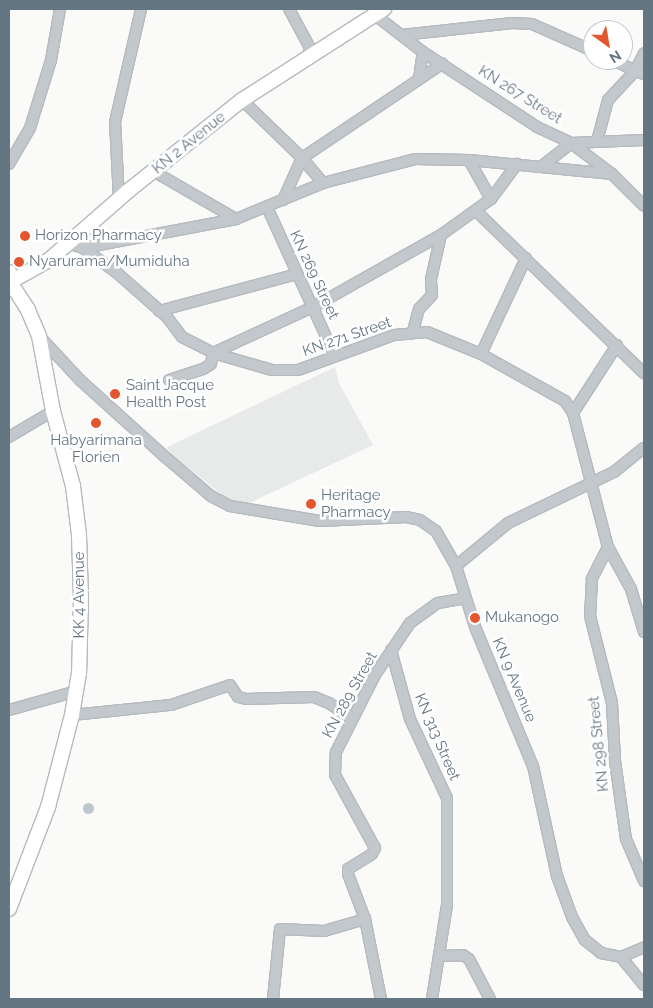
<!DOCTYPE html>
<style>
body{margin:0}
#map{position:relative;width:653px;height:1008px;overflow:hidden;background:#fafaf8;font-family:Raleway,sans-serif}
div>[style]{position:absolute}
[style*='--x']{left:calc(var(--x)*1px);top:calc(var(--y)*1px);width:calc(var(--w)*1px);rotate:calc(var(--a)*1deg)}
.built>*{inset:0;background:#e8e9e9}
.water>*{inset:0;background:#bbc7cb}
.round{border-radius:50%}
.roads{filter:drop-shadow(1px 0 #b5babe) drop-shadow(-1px 0 #b5babe) drop-shadow(0 1px #b5babe) drop-shadow(0 -1px #b5babe)}
.minor>*{height:10px;margin:-5px;padding:0 5px;transform-origin:5px;border-radius:5px;background:#c3c8cc}
.major>*{height:14px;margin:-7px;padding:0 7px;transform-origin:7px;border-radius:7px;background:#fff}
.dots>*{width:14px;height:14px;translate:-50% -50%;box-sizing:border-box;border:2px solid #fff;border-radius:50%}
span{translate:-50% -50%;white-space:nowrap;text-align:center;line-height:1.15;-webkit-text-stroke:5px #fff;paint-order:stroke}
.street-label{font-size:15px;color:#657683}
.poi-label{font-size:15px;color:#657683}
.left{translate:0 -50%;text-align:left}
.frame{position:absolute;inset:0;border:10px solid #657683;pointer-events:none}
.north{position:absolute;left:583px;top:20px;width:50px;height:50px;box-sizing:border-box;background:#fff;border:1px solid #c1c8cd;border-radius:50%;rotate:148deg;font-size:14px;font-weight:700;line-height:20px;text-align:center;color:#657683}
.north::after{content:'';display:block;margin:auto;width:18px;height:22px;background:#e4572e;clip-path:polygon(50% 0,100% 100%,50% 72%,0 100%)}
</style>
<div id="map">
<div class="built">
<i style="clip-path:polygon(335px 367px,339px 383px,373px 445px,243px 506px,229px 500px,172px 455px,167px 447px)"></i>
</div>
<div class="water">
<i class="round" style="left:82.5px;top:802.5px;width:11px;height:11px"></i>
</div>
<div class="roads">
<div class="minor">
<i style="--x:289;--y:9;--w:44;--a:61.7"></i>
<i style="--x:310;--y:48;--w:9;--a:103"></i>
<i style="--x:375;--y:15;--w:61;--a:37.6"></i>
<i style="--x:423;--y:52;--w:136;--a:33.3"></i>
<i style="--x:537;--y:127;--w:38;--a:25"></i>
<i style="--x:571;--y:143;--w:51;--a:37.1"></i>
<i style="--x:612;--y:174;--w:45;--a:45"></i>
<i style="--x:402;--y:35;--w:111;--a:-6.2"></i>
<i style="--x:512;--y:23;--w:20;--a:3"></i>
<i style="--x:532;--y:24;--w:67;--a:23.9"></i>
<i style="--x:612;--y:60;--w:35;--a:24"></i>
<i style="--x:419;--y:79;--w:27;--a:-82"></i>
<i style="--x:242;--y:100;--w:83;--a:44"></i>
<i style="--x:302;--y:158;--w:33;--a:50"></i>
<i style="--x:597;--y:141;--w:42;--a:-75"></i>
<i style="--x:608;--y:100;--w:40;--a:-47"></i>
<i style="--x:635;--y:71;--w:20;--a:-63"></i>
<i style="--x:469;--y:160;--w:45;--a:60.6"></i>
<i style="--x:9;--y:164;--w:42;--a:-59.7"></i>
<i style="--x:30;--y:128;--w:71;--a:-72.8"></i>
<i style="--x:51;--y:60;--w:52;--a:-80"></i>
<i style="--x:542;--y:166;--w:37;--a:-38"></i>
<i style="--x:571;--y:143;--w:73;--a:-2.4"></i>
<i style="--x:153;--y:171;--w:96;--a:30"></i>
<i style="--x:119;--y:200;--w:78;--a:-92.9"></i>
<i style="--x:115;--y:122;--w:116;--a:-77"></i>
<i style="--x:283;--y:200;--w:46;--a:-65.7"></i>
<i style="--x:302;--y:158;--w:169;--a:-33.9"></i>
<i style="--x:267;--y:207;--w:162;--a:65.5"></i>
<i style="--x:477;--y:212;--w:232;--a:44"></i>
<i style="--x:70;--y:244;--w:14;--a:17"></i>
<i style="--x:83;--y:248;--w:41;--a:36"></i>
<i style="--x:116;--y:272;--w:68;--a:41.4"></i>
<i style="--x:167;--y:317;--w:25;--a:53"></i>
<i style="--x:182;--y:337;--w:35;--a:27"></i>
<i style="--x:213;--y:353;--w:61;--a:16.1"></i>
<i style="--x:272;--y:370;--w:26;--a:0"></i>
<i style="--x:298;--y:370;--w:102;--a:-20"></i>
<i style="--x:394;--y:335;--w:33;--a:-5"></i>
<i style="--x:427;--y:332;--w:58;--a:22.2"></i>
<i style="--x:481;--y:354;--w:96;--a:29.2"></i>
<i style="--x:565;--y:401;--w:14;--a:56"></i>
<i style="--x:573;--y:413;--w:138;--a:75.4"></i>
<i style="--x:608;--y:547;--w:48;--a:61.3"></i>
<i style="--x:631;--y:589;--w:45;--a:73.2"></i>
<i style="--x:83;--y:248;--w:156;--a:-10.7"></i>
<i style="--x:236;--y:219;--w:94;--a:-22.5"></i>
<i style="--x:323;--y:183;--w:95;--a:-14.6"></i>
<i style="--x:415;--y:159;--w:54;--a:1.1"></i>
<i style="--x:469;--y:160;--w:144;--a:5.6"></i>
<i style="--x:159;--y:311;--w:143;--a:-15"></i>
<i style="--x:413;--y:331;--w:23;--a:-75"></i>
<i style="--x:419;--y:309;--w:19;--a:-47"></i>
<i style="--x:432;--y:295;--w:16;--a:-94"></i>
<i style="--x:431;--y:279;--w:45;--a:-77.2"></i>
<i style="--x:40;--y:337;--w:59;--a:47.1"></i>
<i style="--x:80;--y:380;--w:113;--a:42.1"></i>
<i style="--x:164;--y:456;--w:62;--a:40.4"></i>
<i style="--x:211;--y:496;--w:21;--a:28"></i>
<i style="--x:230;--y:506;--w:91;--a:9.5"></i>
<i style="--x:320;--y:521;--w:86;--a:-2.7"></i>
<i style="--x:406;--y:517;--w:14;--a:12"></i>
<i style="--x:420;--y:520;--w:19;--a:35"></i>
<i style="--x:436;--y:531;--w:40;--a:60.3"></i>
<i style="--x:456;--y:566;--w:64;--a:72.7"></i>
<i style="--x:475;--y:627;--w:151;--a:67.4"></i>
<i style="--x:533;--y:766;--w:113;--a:77.7"></i>
<i style="--x:557;--y:876;--w:44;--a:69.9"></i>
<i style="--x:572;--y:917;--w:26;--a:61"></i>
<i style="--x:585;--y:940;--w:21;--a:39"></i>
<i style="--x:601;--y:953;--w:20;--a:11"></i>
<i style="--x:621;--y:957;--w:25;--a:-23"></i>
<i style="--x:481;--y:354;--w:106;--a:-64.9"></i>
<i style="--x:169;--y:380;--w:36;--a:-18"></i>
<i style="--x:203;--y:369;--w:9;--a:-32"></i>
<i style="--x:211;--y:364;--w:11;--a:-80"></i>
<i style="--x:213;--y:353;--w:110;--a:-24.7"></i>
<i style="--x:313;--y:307;--w:147;--a:-29.4"></i>
<i style="--x:441;--y:235;--w:62;--a:-35.8"></i>
<i style="--x:491;--y:199;--w:44;--a:-53.4"></i>
<i style="--x:573;--y:413;--w:81;--a:-57.1"></i>
<i style="--x:9;--y:437;--w:51;--a:-30.6"></i>
<i style="--x:608;--y:547;--w:36;--a:117"></i>
<i style="--x:592;--y:579;--w:37;--a:93"></i>
<i style="--x:590;--y:616;--w:90;--a:75.8"></i>
<i style="--x:612;--y:703;--w:58;--a:87"></i>
<i style="--x:615;--y:761;--w:79;--a:82"></i>
<i style="--x:626;--y:839;--w:46;--a:66.8"></i>
<i style="--x:456;--y:566;--w:67;--a:-39.6"></i>
<i style="--x:508;--y:523;--w:118;--a:-25.7"></i>
<i style="--x:614;--y:472;--w:38;--a:-39"></i>
<i style="--x:391;--y:650;--w:72;--a:74.6"></i>
<i style="--x:410;--y:719;--w:87;--a:64.9"></i>
<i style="--x:447;--y:798;--w:107;--a:90"></i>
<i style="--x:447;--y:905;--w:95;--a:99.1"></i>
<i style="--x:9;--y:710;--w:71;--a:-15.6"></i>
<i style="--x:72;--y:715;--w:100;--a:-5.8"></i>
<i style="--x:171;--y:705;--w:62;--a:-18.7"></i>
<i style="--x:230;--y:685;--w:14;--a:56"></i>
<i style="--x:238;--y:697;--w:8;--a:14"></i>
<i style="--x:246;--y:699;--w:68;--a:-1.7"></i>
<i style="--x:314;--y:697;--w:16;--a:22"></i>
<i style="--x:329;--y:703;--w:27;--a:34"></i>
<i style="--x:440;--y:956;--w:23;--a:-2"></i>
<i style="--x:463;--y:955;--w:7;--a:34"></i>
<i style="--x:469;--y:959;--w:45;--a:62.3"></i>
<i style="--x:621;--y:957;--w:36;--a:51"></i>
<i style="--x:273;--y:999;--w:70;--a:-84.3"></i>
<i style="--x:280;--y:929;--w:44;--a:2.6"></i>
<i style="--x:324;--y:931;--w:43;--a:-16.3"></i>
<i style="--x:381;--y:999;--w:82;--a:-101.3"></i>
<i style="--x:365;--y:919;--w:48;--a:-110.7"></i>
<i style="--x:348;--y:874;--w:5;--a:-90"></i>
<i style="--x:348;--y:869;--w:28;--a:-32"></i>
<i style="--x:372;--y:854;--w:7;--a:-63"></i>
<i style="--x:375;--y:848;--w:83;--a:-118.7"></i>
<i style="--x:335;--y:775;--w:23;--a:-88"></i>
<i style="--x:336;--y:752;--w:86;--a:-63.1"></i>
<i style="--x:375;--y:675;--w:63;--a:-56.1"></i>
<i style="--x:410;--y:623;--w:34;--a:-36"></i>
<i style="--x:438;--y:603;--w:27;--a:-10"></i>
</div>
<div class="major">
<i style="--x:9;--y:272;--w:10;--a:84"></i>
<i style="--x:10;--y:282;--w:33;--a:57"></i>
<i style="--x:28;--y:310;--w:28;--a:67"></i>
<i style="--x:39;--y:336;--w:76;--a:79.4"></i>
<i style="--x:53;--y:411;--w:78;--a:75.1"></i>
<i style="--x:73;--y:486;--w:49;--a:83"></i>
<i style="--x:79;--y:535;--w:64;--a:88.2"></i>
<i style="--x:81;--y:599;--w:74;--a:91.5"></i>
<i style="--x:79;--y:673;--w:43;--a:99.5"></i>
<i style="--x:72;--y:715;--w:95;--a:104.6"></i>
<i style="--x:48;--y:807;--w:109;--a:110.9"></i>
<i style="--x:10;--y:282;--w:45;--a:-29.4"></i>
<i style="--x:49;--y:260;--w:105;--a:-41.1"></i>
<i style="--x:128;--y:191;--w:146;--a:-38.6"></i>
<i style="--x:242;--y:100;--w:169;--a:-32.7"></i>
</div>
</div>
<div class="dots">
<i style="left:25px;top:236px;background:#e4572e"></i>
<i style="left:19px;top:262px;background:#e4572e"></i>
<i style="left:115px;top:394px;background:#e4572e"></i>
<i style="left:96px;top:423px;background:#e4572e"></i>
<i style="left:311px;top:504px;background:#e4572e"></i>
<i style="left:475px;top:618px;background:#e4572e"></i>
</div>
<div class="street-label">
<span style="left:520px;top:95px;rotate:32deg">KN 267 Street</span>
<span style="left:189px;top:143px;rotate:-39deg">KN 2 Avenue</span>
<span style="left:314px;top:275px;rotate:65deg">KN 269 Street</span>
<span style="left:347px;top:337px;rotate:-19deg">KN 271 Street</span>
<span style="left:80px;top:595px;rotate:-90deg">KK 4 Avenue</span>
<span style="left:514px;top:680px;rotate:67deg">KN 9 Avenue</span>
<span style="left:350px;top:695px;rotate:-61deg">KN 289 Street</span>
<span style="left:437px;top:737px;rotate:67deg">KN 313 Street</span>
<span style="left:599px;top:744px;rotate:-96deg">KN 298 Street</span>
</div>
<div class="poi-label">
<span class="left" style="left:35px;top:236px">Horizon Pharmacy</span>
<span class="left" style="left:29px;top:262px">Nyarurama/Mumiduha</span>
<span class="left" style="left:126px;top:394px">Saint Jacque<br>Health Post</span>
<span style="left:96px;top:449px">Habyarimana<br>Florien</span>
<span class="left" style="left:321px;top:504px">Heritage<br>Pharmacy</span>
<span class="left" style="left:485px;top:618px">Mukanogo</span>
</div>
<div class="frame"></div>
<div class="north">N</div>
</div>
